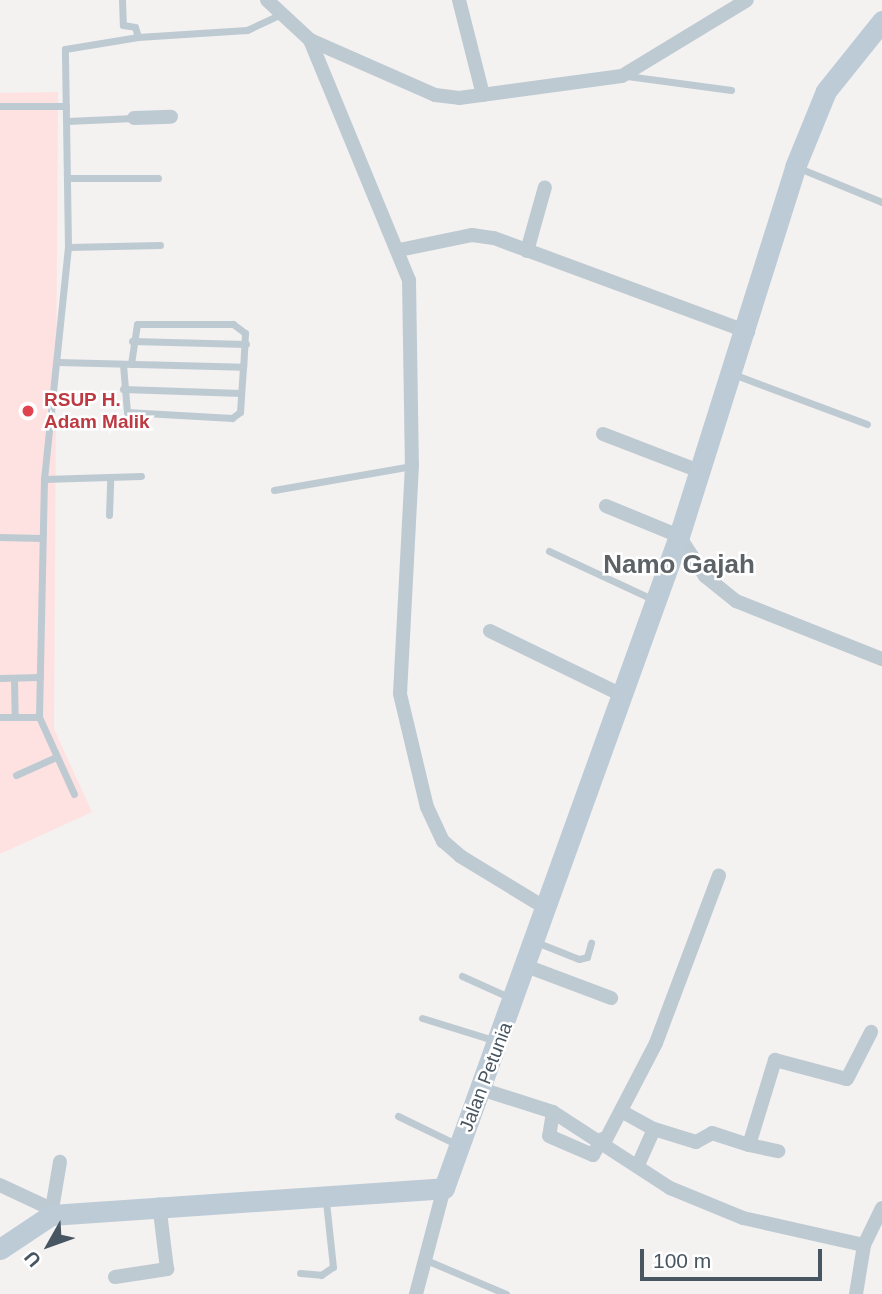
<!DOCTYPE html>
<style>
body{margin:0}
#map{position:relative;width:882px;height:1294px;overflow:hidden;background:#f4f1f1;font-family:Arial,sans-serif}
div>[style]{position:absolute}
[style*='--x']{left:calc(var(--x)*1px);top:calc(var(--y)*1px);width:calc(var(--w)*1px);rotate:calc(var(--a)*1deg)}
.medical>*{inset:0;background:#fee2e1}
.lane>*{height:7px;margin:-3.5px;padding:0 3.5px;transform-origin:3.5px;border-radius:3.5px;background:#becad2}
.street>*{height:14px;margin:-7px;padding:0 7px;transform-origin:7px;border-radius:7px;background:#becad2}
.secondary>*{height:21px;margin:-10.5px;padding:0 10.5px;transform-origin:10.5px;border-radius:10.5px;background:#bdcbd6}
.dots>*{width:19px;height:19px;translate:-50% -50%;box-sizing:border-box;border:4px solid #fff;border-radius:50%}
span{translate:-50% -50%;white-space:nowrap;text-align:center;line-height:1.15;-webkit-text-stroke:5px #fff;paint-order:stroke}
.health-label{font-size:19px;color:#be3a42;font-weight:700}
.left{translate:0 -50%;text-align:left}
.street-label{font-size:19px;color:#475661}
.district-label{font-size:26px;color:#5d6267;font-weight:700}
.north{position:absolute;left:14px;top:1210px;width:70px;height:70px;-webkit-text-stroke:5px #fff;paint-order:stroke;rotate:230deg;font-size:19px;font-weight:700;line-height:28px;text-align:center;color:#475661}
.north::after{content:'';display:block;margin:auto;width:24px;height:32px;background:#475661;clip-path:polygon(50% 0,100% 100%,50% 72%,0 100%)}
.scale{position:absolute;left:640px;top:1249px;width:182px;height:32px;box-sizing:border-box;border:4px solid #475661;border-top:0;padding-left:9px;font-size:21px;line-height:24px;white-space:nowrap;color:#475661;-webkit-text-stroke:5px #fff;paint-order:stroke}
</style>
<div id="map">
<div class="medical">
<i style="clip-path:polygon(58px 92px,54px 729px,92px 812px,0 854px,0 93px)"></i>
</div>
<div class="lane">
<i style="--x:122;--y:0;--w:25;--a:88"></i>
<i style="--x:123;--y:25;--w:12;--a:9"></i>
<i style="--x:135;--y:27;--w:10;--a:73"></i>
<i style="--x:627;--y:76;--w:105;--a:7.7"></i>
<i style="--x:0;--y:106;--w:66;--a:0"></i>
<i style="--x:67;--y:121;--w:67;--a:-2.6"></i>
<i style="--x:799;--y:168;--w:90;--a:22.3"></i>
<i style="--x:68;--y:178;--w:90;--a:0"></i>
<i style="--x:68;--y:247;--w:92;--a:-1.2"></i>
<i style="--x:132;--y:341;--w:114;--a:1.5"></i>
<i style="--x:58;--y:362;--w:185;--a:1.5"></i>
<i style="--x:243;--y:367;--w:45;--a:93.8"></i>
<i style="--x:240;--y:412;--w:10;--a:143"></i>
<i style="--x:232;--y:418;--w:105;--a:-176.7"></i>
<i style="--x:127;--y:412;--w:48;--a:-94.8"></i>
<i style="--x:131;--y:364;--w:40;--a:-81.5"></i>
<i style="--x:137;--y:324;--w:96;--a:0"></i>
<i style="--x:233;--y:324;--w:15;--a:37"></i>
<i style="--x:245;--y:333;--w:34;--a:93"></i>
<i style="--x:733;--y:374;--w:143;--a:20.5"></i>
<i style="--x:123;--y:389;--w:118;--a:1.9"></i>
<i style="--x:44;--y:479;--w:97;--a:-1.8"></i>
<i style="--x:274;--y:490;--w:140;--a:-9.9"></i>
<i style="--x:109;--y:515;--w:38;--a:-88"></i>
<i style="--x:0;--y:537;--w:41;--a:1.4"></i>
<i style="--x:549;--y:551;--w:114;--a:25"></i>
<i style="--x:0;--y:678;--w:40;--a:-1.4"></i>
<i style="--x:14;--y:678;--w:39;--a:89"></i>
<i style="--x:0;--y:717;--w:39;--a:0"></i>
<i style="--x:16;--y:775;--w:44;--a:-24.2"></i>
<i style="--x:74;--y:794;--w:85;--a:-114.4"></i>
<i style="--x:39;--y:717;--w:238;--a:-88.8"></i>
<i style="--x:44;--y:479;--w:233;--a:-84.1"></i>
<i style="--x:68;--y:247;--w:198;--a:-90.9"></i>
<i style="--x:65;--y:49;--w:74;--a:-9.3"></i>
<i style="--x:138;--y:37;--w:109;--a:-3.7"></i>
<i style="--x:247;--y:30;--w:40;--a:-25"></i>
<i style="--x:536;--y:942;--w:46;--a:21.6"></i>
<i style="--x:579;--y:959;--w:8;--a:-14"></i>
<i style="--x:587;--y:957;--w:15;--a:-74"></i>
<i style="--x:462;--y:976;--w:54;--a:24.2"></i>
<i style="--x:422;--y:1018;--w:74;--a:17.2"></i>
<i style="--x:398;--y:1116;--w:64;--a:25.8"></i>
<i style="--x:426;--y:1260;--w:87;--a:23"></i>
<i style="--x:300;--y:1273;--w:21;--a:5"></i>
<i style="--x:321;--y:1275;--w:14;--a:-34"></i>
<i style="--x:333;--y:1267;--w:66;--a:-96.1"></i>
</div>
<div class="street">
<i style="--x:267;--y:0;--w:59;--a:42.9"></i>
<i style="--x:310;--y:40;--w:260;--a:67.6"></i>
<i style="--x:409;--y:280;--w:185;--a:89.1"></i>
<i style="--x:412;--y:465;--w:229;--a:93"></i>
<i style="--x:400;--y:694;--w:116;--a:76.6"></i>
<i style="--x:427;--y:807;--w:38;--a:65"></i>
<i style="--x:443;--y:841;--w:23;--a:41"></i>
<i style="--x:460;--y:856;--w:102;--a:31.3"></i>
<i style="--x:459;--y:0;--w:98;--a:75.8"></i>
<i style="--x:310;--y:40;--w:137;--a:23.7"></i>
<i style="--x:435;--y:95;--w:24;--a:7"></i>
<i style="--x:459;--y:98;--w:164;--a:-7.7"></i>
<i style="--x:622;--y:76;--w:146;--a:-31.3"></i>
<i style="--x:134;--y:118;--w:37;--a:-2"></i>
<i style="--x:399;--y:250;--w:75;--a:-11.6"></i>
<i style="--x:472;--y:235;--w:22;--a:8"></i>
<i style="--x:494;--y:238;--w:271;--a:20.3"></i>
<i style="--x:527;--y:251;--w:66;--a:-74.3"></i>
<i style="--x:603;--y:434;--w:103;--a:21.1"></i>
<i style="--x:606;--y:506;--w:79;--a:22.3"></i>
<i style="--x:679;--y:536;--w:48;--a:57"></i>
<i style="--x:705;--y:576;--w:40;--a:39"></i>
<i style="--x:736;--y:601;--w:157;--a:21.7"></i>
<i style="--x:490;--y:631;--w:144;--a:25.9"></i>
<i style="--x:526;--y:966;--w:91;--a:20.6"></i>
<i style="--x:484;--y:1090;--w:72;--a:17.7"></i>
<i style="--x:553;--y:1112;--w:140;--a:33"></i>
<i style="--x:670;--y:1188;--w:79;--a:22.3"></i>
<i style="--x:743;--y:1218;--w:124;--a:12.6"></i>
<i style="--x:621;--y:1111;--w:38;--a:29"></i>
<i style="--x:553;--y:1112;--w:24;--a:99"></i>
<i style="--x:549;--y:1136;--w:48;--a:23.4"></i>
<i style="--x:593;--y:1155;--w:18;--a:-61"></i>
<i style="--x:605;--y:1141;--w:110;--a:-62.5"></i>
<i style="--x:656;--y:1043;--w:179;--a:-69.4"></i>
<i style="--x:749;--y:1145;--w:30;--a:12"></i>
<i style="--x:638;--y:1165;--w:39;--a:-66"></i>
<i style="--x:654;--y:1129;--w:44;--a:17.2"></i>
<i style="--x:696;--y:1142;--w:18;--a:-29"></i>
<i style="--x:712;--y:1133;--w:39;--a:18"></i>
<i style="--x:749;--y:1145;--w:89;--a:-73"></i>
<i style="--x:775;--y:1060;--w:74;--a:14.8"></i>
<i style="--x:847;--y:1079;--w:53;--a:-62.9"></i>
<i style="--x:0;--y:1185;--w:54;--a:25.1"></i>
<i style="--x:51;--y:1215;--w:54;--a:-80.4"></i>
<i style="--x:115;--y:1277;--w:53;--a:-8.7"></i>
<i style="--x:167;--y:1269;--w:65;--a:-97"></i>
<i style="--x:416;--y:1294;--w:110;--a:-75.2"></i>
<i style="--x:856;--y:1294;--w:50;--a:-80.7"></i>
<i style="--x:864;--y:1245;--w:41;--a:-64.1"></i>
</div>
<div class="secondary">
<i style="--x:0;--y:1249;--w:61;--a:-33.7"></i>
<i style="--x:51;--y:1215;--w:394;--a:-3.9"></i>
<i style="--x:444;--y:1188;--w:693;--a:-70.18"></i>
<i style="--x:679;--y:536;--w:387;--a:-72.5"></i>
<i style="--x:795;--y:167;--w:82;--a:-67.8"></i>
<i style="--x:826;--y:91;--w:90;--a:-51.3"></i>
</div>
<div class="dots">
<i style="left:28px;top:411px;background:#e0444e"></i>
</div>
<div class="health-label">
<span class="left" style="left:44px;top:411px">RSUP H.<br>Adam Malik</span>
</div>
<div class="street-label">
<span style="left:486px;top:1077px;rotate:-69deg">Jalan Petunia</span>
</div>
<div class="district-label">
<span style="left:679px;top:565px">Namo Gajah</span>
</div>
<div class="north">U</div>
<div class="scale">100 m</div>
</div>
